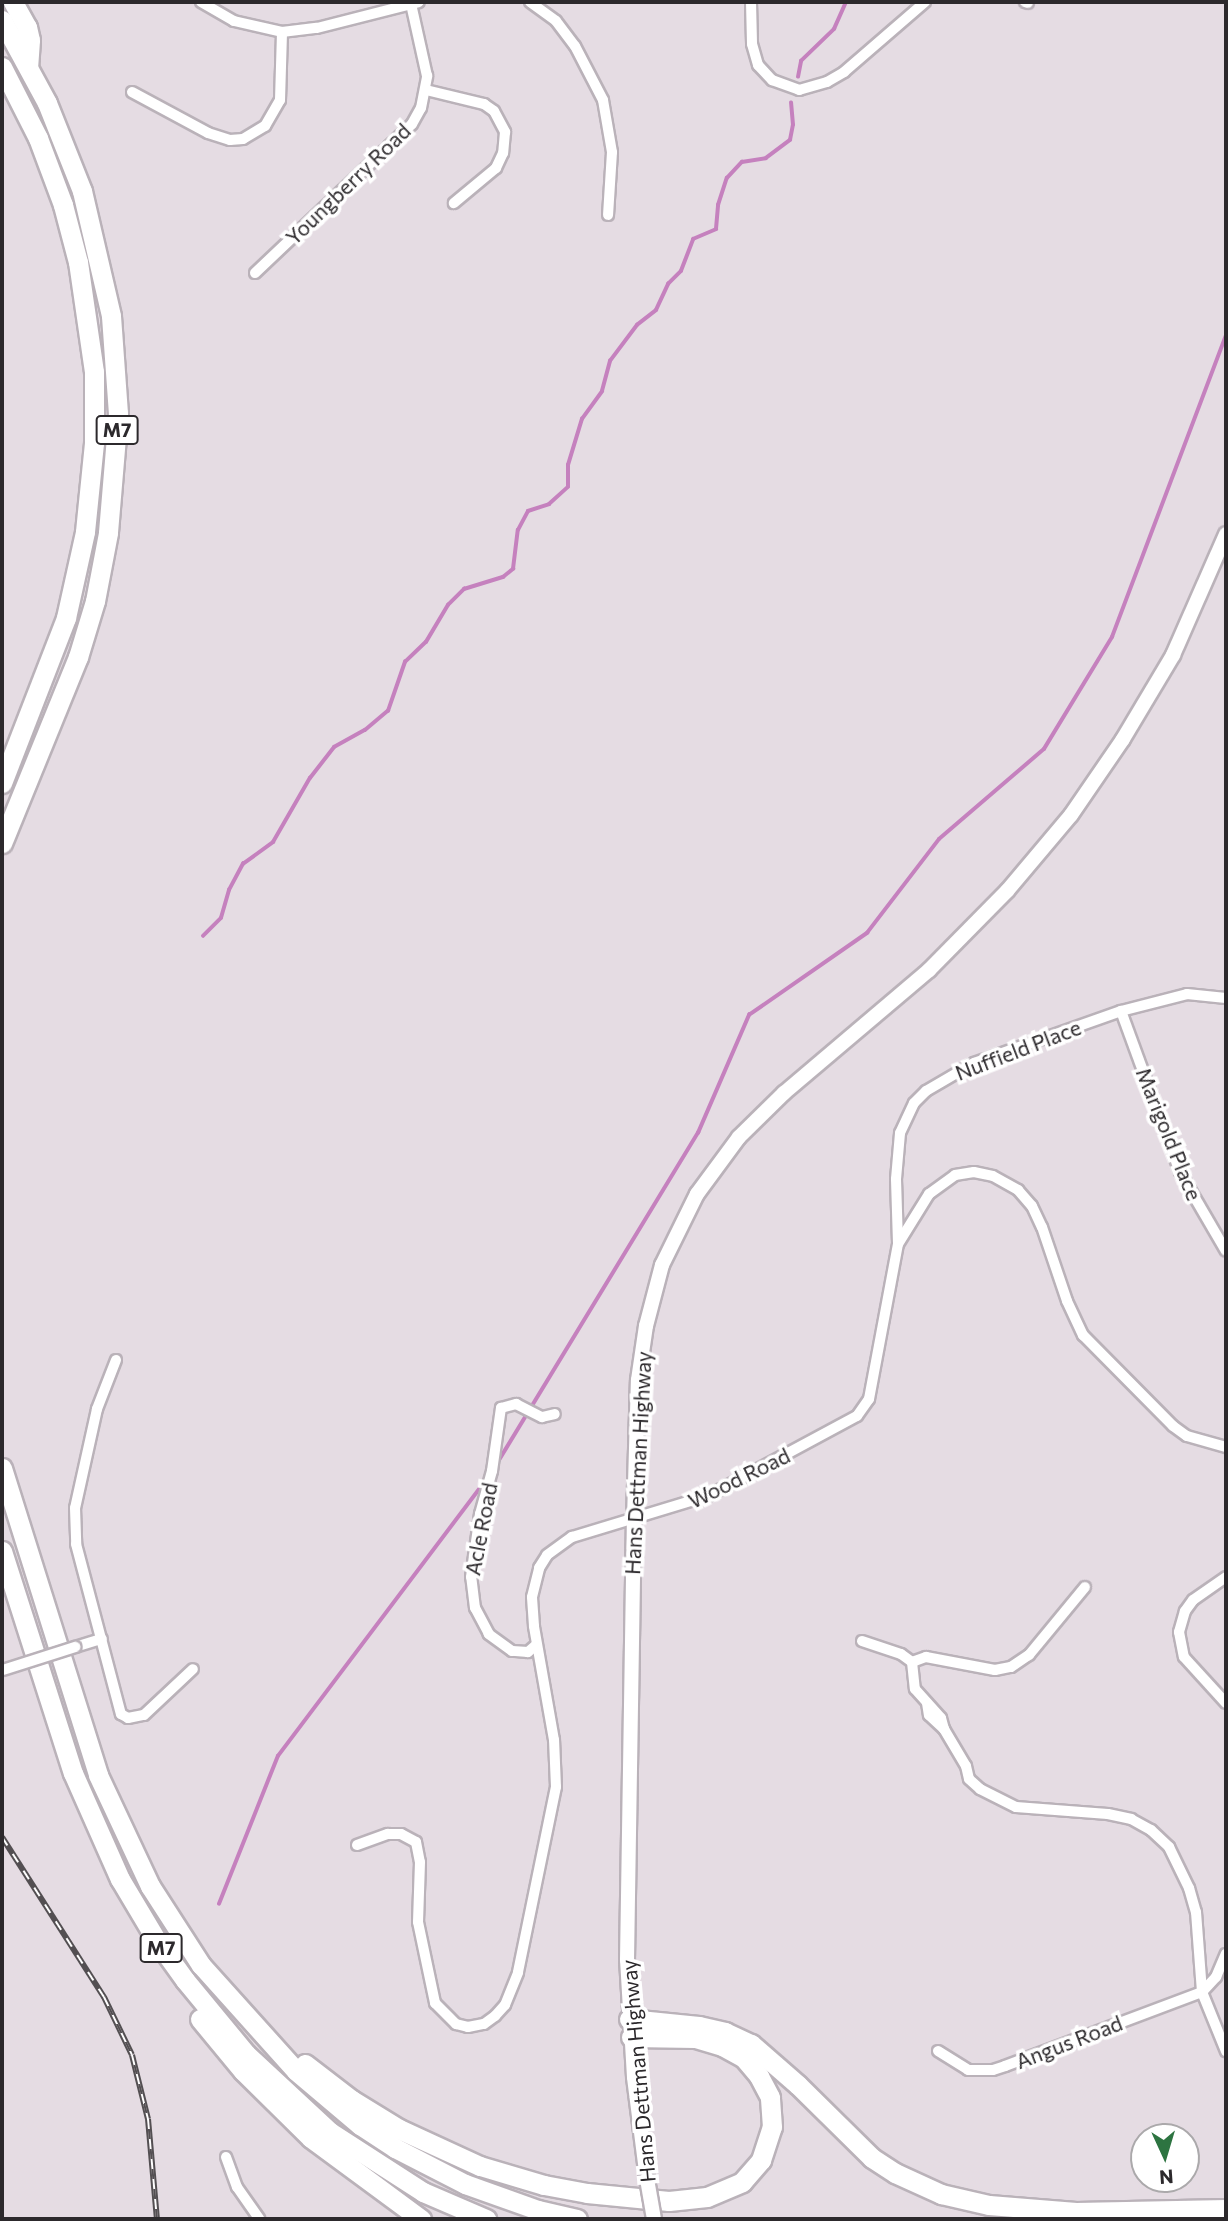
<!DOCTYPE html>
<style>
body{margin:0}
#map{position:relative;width:1228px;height:2221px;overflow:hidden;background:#e5dce3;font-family:Commissioner,sans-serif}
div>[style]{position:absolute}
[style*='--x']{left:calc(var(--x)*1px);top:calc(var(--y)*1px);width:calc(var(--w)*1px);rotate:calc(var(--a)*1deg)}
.stream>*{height:3.5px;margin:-1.75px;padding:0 1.75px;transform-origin:1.75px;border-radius:1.75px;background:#c581be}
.roads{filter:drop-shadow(2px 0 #bab2b9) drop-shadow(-2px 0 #bab2b9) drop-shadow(0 2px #bab2b9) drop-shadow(0 -2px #bab2b9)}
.street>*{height:10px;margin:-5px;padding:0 5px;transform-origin:5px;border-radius:5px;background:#fff}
.secondary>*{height:14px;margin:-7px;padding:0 7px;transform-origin:7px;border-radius:7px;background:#fff}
.highway>*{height:19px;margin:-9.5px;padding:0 9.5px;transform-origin:9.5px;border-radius:9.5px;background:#fff}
.rail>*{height:6px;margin-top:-3px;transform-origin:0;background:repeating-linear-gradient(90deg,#fff 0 10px,#534f52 0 20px);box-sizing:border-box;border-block:2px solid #534f52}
.bridges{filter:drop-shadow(2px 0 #bab2b9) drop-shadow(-2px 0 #bab2b9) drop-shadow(0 2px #bab2b9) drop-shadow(0 -2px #bab2b9)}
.street-bridge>*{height:10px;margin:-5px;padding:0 5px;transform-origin:5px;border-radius:5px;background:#fff}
.secondary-bridge>*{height:14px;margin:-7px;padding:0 7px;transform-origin:7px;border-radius:7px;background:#fff}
span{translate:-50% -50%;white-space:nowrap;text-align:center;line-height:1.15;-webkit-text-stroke:7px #fff;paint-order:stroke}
.shield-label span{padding:2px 5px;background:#fff;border:2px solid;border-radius:5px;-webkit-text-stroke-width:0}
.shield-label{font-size:19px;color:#2c292c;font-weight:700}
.street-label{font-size:21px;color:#2c292c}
.frame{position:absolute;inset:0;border:4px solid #2c292c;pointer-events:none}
.north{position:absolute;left:1130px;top:2123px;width:70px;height:70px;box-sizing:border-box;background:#fff;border:2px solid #aba9ab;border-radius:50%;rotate:176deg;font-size:19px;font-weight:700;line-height:28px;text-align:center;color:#2c292c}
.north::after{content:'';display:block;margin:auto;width:24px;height:32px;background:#2d7441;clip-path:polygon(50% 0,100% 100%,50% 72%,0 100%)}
</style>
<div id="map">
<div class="stream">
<i style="--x:798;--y:77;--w:16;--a:-79"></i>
<i style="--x:801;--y:61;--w:46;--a:-44.1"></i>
<i style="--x:834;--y:29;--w:30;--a:-66"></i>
<i style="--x:203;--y:936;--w:25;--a:-45"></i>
<i style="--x:221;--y:918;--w:29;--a:-74"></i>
<i style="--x:229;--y:890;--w:30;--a:-62"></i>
<i style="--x:243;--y:864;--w:37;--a:-36"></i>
<i style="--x:273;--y:842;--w:74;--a:-60"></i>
<i style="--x:310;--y:778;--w:39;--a:-52"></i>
<i style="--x:334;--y:747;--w:35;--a:-29"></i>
<i style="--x:365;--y:730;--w:30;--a:-40"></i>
<i style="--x:388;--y:711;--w:52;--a:-70.9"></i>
<i style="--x:405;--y:662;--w:29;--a:-44"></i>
<i style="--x:426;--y:642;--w:43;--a:-59.3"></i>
<i style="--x:448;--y:605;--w:23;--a:-45"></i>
<i style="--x:464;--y:589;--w:41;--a:-17.1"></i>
<i style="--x:503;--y:577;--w:13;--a:-39"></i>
<i style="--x:513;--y:569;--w:39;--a:-83"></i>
<i style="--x:518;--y:530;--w:21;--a:-62"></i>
<i style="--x:528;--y:511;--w:22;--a:-18"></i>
<i style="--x:549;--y:504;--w:25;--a:-42"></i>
<i style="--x:568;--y:487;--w:22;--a:-90"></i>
<i style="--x:568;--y:465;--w:48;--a:-73.1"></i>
<i style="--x:582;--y:419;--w:34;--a:-54"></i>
<i style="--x:602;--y:391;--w:31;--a:-75"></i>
<i style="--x:610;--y:361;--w:45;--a:-53.1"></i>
<i style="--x:637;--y:325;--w:24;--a:-38"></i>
<i style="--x:656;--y:310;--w:29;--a:-65"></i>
<i style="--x:668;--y:284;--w:18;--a:-45"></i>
<i style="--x:681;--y:271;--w:34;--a:-69"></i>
<i style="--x:693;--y:239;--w:25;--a:-23"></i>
<i style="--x:716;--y:229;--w:24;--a:-85"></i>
<i style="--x:718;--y:205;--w:28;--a:-72"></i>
<i style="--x:727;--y:178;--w:22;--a:-47"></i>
<i style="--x:742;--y:162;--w:24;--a:-9"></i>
<i style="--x:766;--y:158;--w:30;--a:-37"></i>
<i style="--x:790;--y:140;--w:15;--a:-79"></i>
<i style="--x:793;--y:125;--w:22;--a:-95"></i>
<i style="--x:496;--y:1465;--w:389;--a:-58.7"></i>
<i style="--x:698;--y:1133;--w:129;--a:-66.6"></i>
<i style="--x:749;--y:1015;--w:144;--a:-34.8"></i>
<i style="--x:867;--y:933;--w:118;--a:-52.5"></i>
<i style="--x:939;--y:839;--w:138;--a:-40.6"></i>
<i style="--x:1044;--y:749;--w:131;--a:-58.7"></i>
<i style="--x:1112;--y:637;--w:322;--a:-69.3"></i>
<i style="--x:219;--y:1904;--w:159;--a:-68.3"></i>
<i style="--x:278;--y:1756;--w:346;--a:-53"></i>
</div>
<div class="roads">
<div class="street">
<i style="--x:201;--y:2;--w:38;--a:30"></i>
<i style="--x:234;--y:21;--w:49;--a:12.9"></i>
<i style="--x:282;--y:32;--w:35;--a:-7"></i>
<i style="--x:317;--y:28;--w:105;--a:-14.3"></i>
<i style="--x:530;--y:2;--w:32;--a:36"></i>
<i style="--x:556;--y:21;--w:31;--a:53"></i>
<i style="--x:575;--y:46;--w:61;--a:62.6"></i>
<i style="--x:603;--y:100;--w:53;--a:80.2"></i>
<i style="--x:612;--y:152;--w:63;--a:93.6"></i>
<i style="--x:751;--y:2;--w:42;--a:88.6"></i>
<i style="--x:752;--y:44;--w:22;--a:74"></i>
<i style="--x:758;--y:65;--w:21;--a:47"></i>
<i style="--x:772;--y:80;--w:29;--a:20"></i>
<i style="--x:799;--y:90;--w:29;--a:-16"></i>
<i style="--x:827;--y:82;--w:20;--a:-30"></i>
<i style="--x:844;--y:72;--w:107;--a:-40.8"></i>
<i style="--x:1025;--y:2;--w:3;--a:18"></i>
<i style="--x:426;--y:90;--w:60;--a:13.6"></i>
<i style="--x:484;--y:104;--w:12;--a:35"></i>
<i style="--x:494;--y:111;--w:24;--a:62"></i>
<i style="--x:505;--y:132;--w:21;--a:95"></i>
<i style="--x:503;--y:153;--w:17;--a:115"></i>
<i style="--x:496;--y:168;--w:55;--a:140.2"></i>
<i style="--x:132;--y:92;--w:86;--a:28.3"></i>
<i style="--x:208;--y:133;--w:23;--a:18"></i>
<i style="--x:230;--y:140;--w:13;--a:-4"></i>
<i style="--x:243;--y:139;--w:26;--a:-31"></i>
<i style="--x:265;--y:126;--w:30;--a:-60"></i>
<i style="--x:280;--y:100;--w:68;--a:-88.3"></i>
<i style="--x:255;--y:273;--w:216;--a:-43.5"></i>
<i style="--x:412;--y:124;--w:18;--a:-61"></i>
<i style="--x:421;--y:108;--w:33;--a:-79"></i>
<i style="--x:427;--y:76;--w:74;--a:-102.5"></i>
<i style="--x:1121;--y:1011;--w:171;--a:69.9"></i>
<i style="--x:1180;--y:1172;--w:91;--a:59.8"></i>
<i style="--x:898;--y:1243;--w:64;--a:-91.8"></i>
<i style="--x:896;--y:1179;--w:46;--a:-85"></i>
<i style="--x:900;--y:1133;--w:33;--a:-65"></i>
<i style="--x:914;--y:1103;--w:17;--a:-45"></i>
<i style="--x:926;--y:1091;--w:56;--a:-30.3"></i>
<i style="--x:974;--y:1063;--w:156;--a:-19.5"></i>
<i style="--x:1121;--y:1011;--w:68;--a:-14.4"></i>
<i style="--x:1187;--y:994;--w:39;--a:6"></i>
<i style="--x:116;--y:1360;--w:53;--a:111.2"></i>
<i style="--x:97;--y:1409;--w:101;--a:102.5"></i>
<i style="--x:75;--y:1508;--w:36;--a:88"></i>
<i style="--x:76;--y:1544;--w:176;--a:75.2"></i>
<i style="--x:121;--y:1714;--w:8;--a:30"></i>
<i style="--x:128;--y:1718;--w:16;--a:-11"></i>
<i style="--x:144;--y:1715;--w:67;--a:-43.2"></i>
<i style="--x:1226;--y:1577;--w:40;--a:145.1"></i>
<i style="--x:1193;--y:1600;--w:14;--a:126"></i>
<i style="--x:1185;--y:1611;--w:22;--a:106"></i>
<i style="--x:1179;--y:1632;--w:25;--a:79"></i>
<i style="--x:1184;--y:1657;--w:62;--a:47.6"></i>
<i style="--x:862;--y:1641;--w:41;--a:18.4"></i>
<i style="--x:901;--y:1654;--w:14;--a:36"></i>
<i style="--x:536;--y:1645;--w:11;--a:139"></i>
<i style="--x:528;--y:1652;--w:16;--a:-176"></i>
<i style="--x:512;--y:1651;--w:29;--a:-144"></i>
<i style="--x:489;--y:1634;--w:30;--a:-118"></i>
<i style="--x:475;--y:1608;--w:31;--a:-97"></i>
<i style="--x:471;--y:1577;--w:64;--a:-81.9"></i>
<i style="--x:480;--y:1514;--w:45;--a:-74.4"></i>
<i style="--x:492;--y:1471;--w:64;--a:-81.9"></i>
<i style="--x:501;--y:1408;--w:16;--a:-15"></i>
<i style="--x:516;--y:1404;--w:29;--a:27"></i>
<i style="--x:542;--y:1417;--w:13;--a:-13"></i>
<i style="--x:75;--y:1647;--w:28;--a:-17"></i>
<i style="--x:912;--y:1662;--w:27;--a:84"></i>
<i style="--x:915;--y:1689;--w:39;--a:48"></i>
<i style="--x:941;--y:1718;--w:11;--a:75"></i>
<i style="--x:944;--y:1729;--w:43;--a:59.3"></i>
<i style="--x:966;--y:1766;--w:13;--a:77"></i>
<i style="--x:969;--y:1779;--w:15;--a:42"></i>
<i style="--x:980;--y:1789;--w:40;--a:26.6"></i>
<i style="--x:1016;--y:1807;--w:92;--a:4.4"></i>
<i style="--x:1108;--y:1814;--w:24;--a:12"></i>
<i style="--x:1131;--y:1819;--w:23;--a:29"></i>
<i style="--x:1151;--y:1830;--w:25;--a:43"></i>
<i style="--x:1169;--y:1847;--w:46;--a:64"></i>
<i style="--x:1189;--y:1888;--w:25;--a:74"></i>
<i style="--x:1196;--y:1912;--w:80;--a:85.7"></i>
<i style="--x:1202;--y:1992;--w:64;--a:67.9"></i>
<i style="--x:912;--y:1662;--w:15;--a:-20"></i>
<i style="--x:926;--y:1657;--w:70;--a:10.7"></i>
<i style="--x:995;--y:1670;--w:16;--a:-11"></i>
<i style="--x:1011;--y:1667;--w:22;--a:-34"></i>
<i style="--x:1029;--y:1655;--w:88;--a:-50.5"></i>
<i style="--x:927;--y:1703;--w:12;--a:81"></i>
<i style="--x:929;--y:1715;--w:21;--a:43"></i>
<i style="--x:357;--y:1845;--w:33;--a:-20"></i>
<i style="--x:388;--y:1834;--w:13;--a:0"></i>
<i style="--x:401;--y:1834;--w:17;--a:28"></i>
<i style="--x:416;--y:1842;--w:20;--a:79"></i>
<i style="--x:420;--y:1862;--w:60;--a:91.9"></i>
<i style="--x:418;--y:1922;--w:83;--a:78.1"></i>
<i style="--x:435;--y:2003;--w:30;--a:45"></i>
<i style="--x:456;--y:2024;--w:12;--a:14"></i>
<i style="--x:468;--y:2027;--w:16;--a:-11"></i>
<i style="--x:484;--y:2024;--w:14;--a:-36"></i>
<i style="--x:495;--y:2016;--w:15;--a:-48"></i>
<i style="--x:505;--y:2005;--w:35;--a:-68"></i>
<i style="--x:518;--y:1972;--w:189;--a:-78.4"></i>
<i style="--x:556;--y:1787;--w:47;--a:-92.4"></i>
<i style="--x:554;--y:1740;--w:116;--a:-100"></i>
<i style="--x:534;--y:1626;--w:29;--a:-94"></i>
<i style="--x:532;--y:1597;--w:30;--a:-76"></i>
<i style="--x:539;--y:1568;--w:15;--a:-58"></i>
<i style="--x:547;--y:1555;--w:31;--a:-36"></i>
<i style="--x:572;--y:1537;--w:144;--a:-16.9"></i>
<i style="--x:710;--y:1495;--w:167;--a:-28.3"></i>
<i style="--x:857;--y:1416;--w:21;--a:-55"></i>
<i style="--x:869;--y:1399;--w:158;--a:-79.4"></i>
<i style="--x:898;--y:1244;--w:59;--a:-58.2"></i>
<i style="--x:929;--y:1194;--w:32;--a:-36"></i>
<i style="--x:955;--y:1175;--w:19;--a:-9"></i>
<i style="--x:974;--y:1172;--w:19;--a:12"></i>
<i style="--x:993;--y:1176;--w:29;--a:29"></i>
<i style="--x:1018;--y:1190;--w:21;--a:49"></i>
<i style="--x:1032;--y:1206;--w:23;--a:65"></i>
<i style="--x:1042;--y:1227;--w:78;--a:71.3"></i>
<i style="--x:1067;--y:1301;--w:38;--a:65"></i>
<i style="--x:1083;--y:1335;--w:128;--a:45.3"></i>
<i style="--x:1173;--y:1426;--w:17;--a:36"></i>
<i style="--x:1187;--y:1436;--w:41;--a:15.8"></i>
<i style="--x:938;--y:2051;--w:36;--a:32"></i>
<i style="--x:968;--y:2070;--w:25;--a:0"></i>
<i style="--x:993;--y:2070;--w:13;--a:-18"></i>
<i style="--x:1005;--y:2066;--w:210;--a:-20.6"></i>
<i style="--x:1202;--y:1992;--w:21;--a:-47"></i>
<i style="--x:1216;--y:1977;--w:25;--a:-67"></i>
<i style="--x:226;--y:2157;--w:32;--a:70"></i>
<i style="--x:237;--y:2187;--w:39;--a:55"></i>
</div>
<div class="secondary">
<i style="--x:647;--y:2179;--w:103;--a:-97.3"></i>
<i style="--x:634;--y:2077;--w:117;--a:-93.4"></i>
<i style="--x:627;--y:1960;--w:440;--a:-89.1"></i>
<i style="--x:634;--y:1520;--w:140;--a:-88.4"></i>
<i style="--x:638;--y:1380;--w:55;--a:-81.6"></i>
<i style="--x:646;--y:1326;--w:63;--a:-75.3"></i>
<i style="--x:662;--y:1265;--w:79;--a:-63.8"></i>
<i style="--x:697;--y:1194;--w:71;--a:-53.6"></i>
<i style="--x:739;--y:1137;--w:63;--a:-44.4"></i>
<i style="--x:784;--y:1093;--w:190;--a:-40.3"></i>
<i style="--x:929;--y:970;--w:111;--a:-45.4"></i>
<i style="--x:1007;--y:891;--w:99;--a:-49.9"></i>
<i style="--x:1071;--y:815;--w:92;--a:-55.6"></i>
<i style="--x:1123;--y:739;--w:98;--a:-59.2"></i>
<i style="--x:1173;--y:655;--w:132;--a:-66.3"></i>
</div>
<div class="highway">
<i style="--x:13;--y:2;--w:29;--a:61"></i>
<i style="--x:27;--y:27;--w:13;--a:77"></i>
<i style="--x:30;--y:40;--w:26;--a:94"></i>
<i style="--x:2;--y:20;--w:94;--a:61.5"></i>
<i style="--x:47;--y:103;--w:95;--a:68.3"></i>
<i style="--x:82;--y:191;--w:128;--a:76.9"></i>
<i style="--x:111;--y:316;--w:97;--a:85.9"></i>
<i style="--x:118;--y:413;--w:120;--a:94.8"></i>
<i style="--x:108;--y:533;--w:69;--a:100.8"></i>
<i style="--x:95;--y:601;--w:59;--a:106.9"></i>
<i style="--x:78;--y:657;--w:201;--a:112.2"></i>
<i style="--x:2;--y:67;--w:80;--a:63.1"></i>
<i style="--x:38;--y:138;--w:72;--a:69.5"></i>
<i style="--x:63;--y:205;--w:59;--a:75.3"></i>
<i style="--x:78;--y:262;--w:111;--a:81.7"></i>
<i style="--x:94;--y:372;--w:71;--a:90"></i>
<i style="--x:94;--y:443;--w:89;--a:95.8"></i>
<i style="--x:85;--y:532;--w:88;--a:102.5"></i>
<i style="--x:66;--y:618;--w:177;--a:111.2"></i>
<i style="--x:2;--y:1468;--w:322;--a:72.6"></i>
<i style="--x:98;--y:1775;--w:123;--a:64.9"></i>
<i style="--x:150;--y:1886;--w:94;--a:57.2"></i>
<i style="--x:201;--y:1965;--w:142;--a:48.1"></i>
<i style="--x:296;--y:2071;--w:84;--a:40.2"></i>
<i style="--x:360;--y:2125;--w:42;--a:33.3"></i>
<i style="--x:395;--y:2148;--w:79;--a:27.2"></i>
<i style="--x:465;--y:2184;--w:77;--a:19.6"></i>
<i style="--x:538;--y:2210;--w:40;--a:13"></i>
<i style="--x:2;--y:1551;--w:233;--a:72.3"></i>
<i style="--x:73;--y:1773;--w:116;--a:66.1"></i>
<i style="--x:120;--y:1879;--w:72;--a:59.2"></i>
<i style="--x:157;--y:1941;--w:48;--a:54.3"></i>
<i style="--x:185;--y:1980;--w:96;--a:50.5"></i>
<i style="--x:246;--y:2054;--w:115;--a:42.9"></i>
<i style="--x:330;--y:2132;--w:111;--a:32.8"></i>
<i style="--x:423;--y:2192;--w:69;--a:23.2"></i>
<i style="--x:200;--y:2019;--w:67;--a:50.4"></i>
<i style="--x:243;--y:2071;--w:95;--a:44.6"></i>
<i style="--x:311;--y:2138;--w:137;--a:36.4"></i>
<i style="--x:629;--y:2019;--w:70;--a:5.7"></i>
<i style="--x:699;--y:2026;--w:27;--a:13"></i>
<i style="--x:725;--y:2032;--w:29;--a:25"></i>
<i style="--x:751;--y:2044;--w:62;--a:41.1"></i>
<i style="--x:798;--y:2085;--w:104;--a:44.6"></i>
<i style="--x:872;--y:2158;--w:27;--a:33"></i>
<i style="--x:895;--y:2173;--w:51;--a:24.5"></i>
<i style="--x:941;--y:2194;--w:49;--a:12.9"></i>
<i style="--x:989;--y:2205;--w:87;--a:4.6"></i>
<i style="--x:1076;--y:2212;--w:150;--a:-1.1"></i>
<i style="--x:305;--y:2064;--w:59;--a:37.5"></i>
<i style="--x:352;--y:2100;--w:55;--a:31.7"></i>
<i style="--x:399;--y:2129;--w:89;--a:24.6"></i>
<i style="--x:480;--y:2166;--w:67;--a:16.5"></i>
<i style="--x:544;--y:2185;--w:44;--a:10.5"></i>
<i style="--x:587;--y:2193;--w:82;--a:5.6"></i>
<i style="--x:669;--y:2201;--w:38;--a:-6"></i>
<i style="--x:707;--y:2197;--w:38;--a:-23"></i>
<i style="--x:742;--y:2182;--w:29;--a:-49"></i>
<i style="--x:761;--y:2160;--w:35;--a:-72"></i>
<i style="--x:772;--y:2127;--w:30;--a:-94"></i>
<i style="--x:770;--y:2097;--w:24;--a:-118"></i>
<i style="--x:759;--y:2076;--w:23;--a:-130"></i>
<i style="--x:744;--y:2058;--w:25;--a:-151"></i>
<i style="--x:722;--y:2046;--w:28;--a:-163"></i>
<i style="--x:695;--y:2038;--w:64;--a:-179.1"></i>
</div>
</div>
<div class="rail">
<i style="--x:2;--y:1837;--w:190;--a:57.5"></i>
<i style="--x:104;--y:1997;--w:64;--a:64.2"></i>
<i style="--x:132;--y:2055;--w:66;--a:76"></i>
<i style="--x:148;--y:2119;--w:100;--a:84.9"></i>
</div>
<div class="bridges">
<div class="street-bridge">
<i style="--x:3;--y:1670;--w:76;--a:-17.7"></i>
</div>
<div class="secondary-bridge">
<i style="--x:647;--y:2179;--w:41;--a:80.1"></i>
</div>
</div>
<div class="shield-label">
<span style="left:117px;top:430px">M7</span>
<span style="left:161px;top:1948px">M7</span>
</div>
<div class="street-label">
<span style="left:348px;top:184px;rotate:-44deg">Youngberry Road</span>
<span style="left:1018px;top:1050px;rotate:-21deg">Nuffield Place</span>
<span style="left:1169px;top:1134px;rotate:68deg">Marigold Place</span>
<span style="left:638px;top:1463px;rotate:-87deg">Hans Dettman Highway</span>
<span style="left:739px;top:1478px;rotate:-26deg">Wood Road</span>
<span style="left:481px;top:1529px;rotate:-79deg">Acle Road</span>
<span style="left:1069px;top:2042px;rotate:-21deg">Angus Road</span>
<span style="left:638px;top:2071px;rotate:-95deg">Hans Dettman Highway</span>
</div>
<div class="frame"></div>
<div class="north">N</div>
</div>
